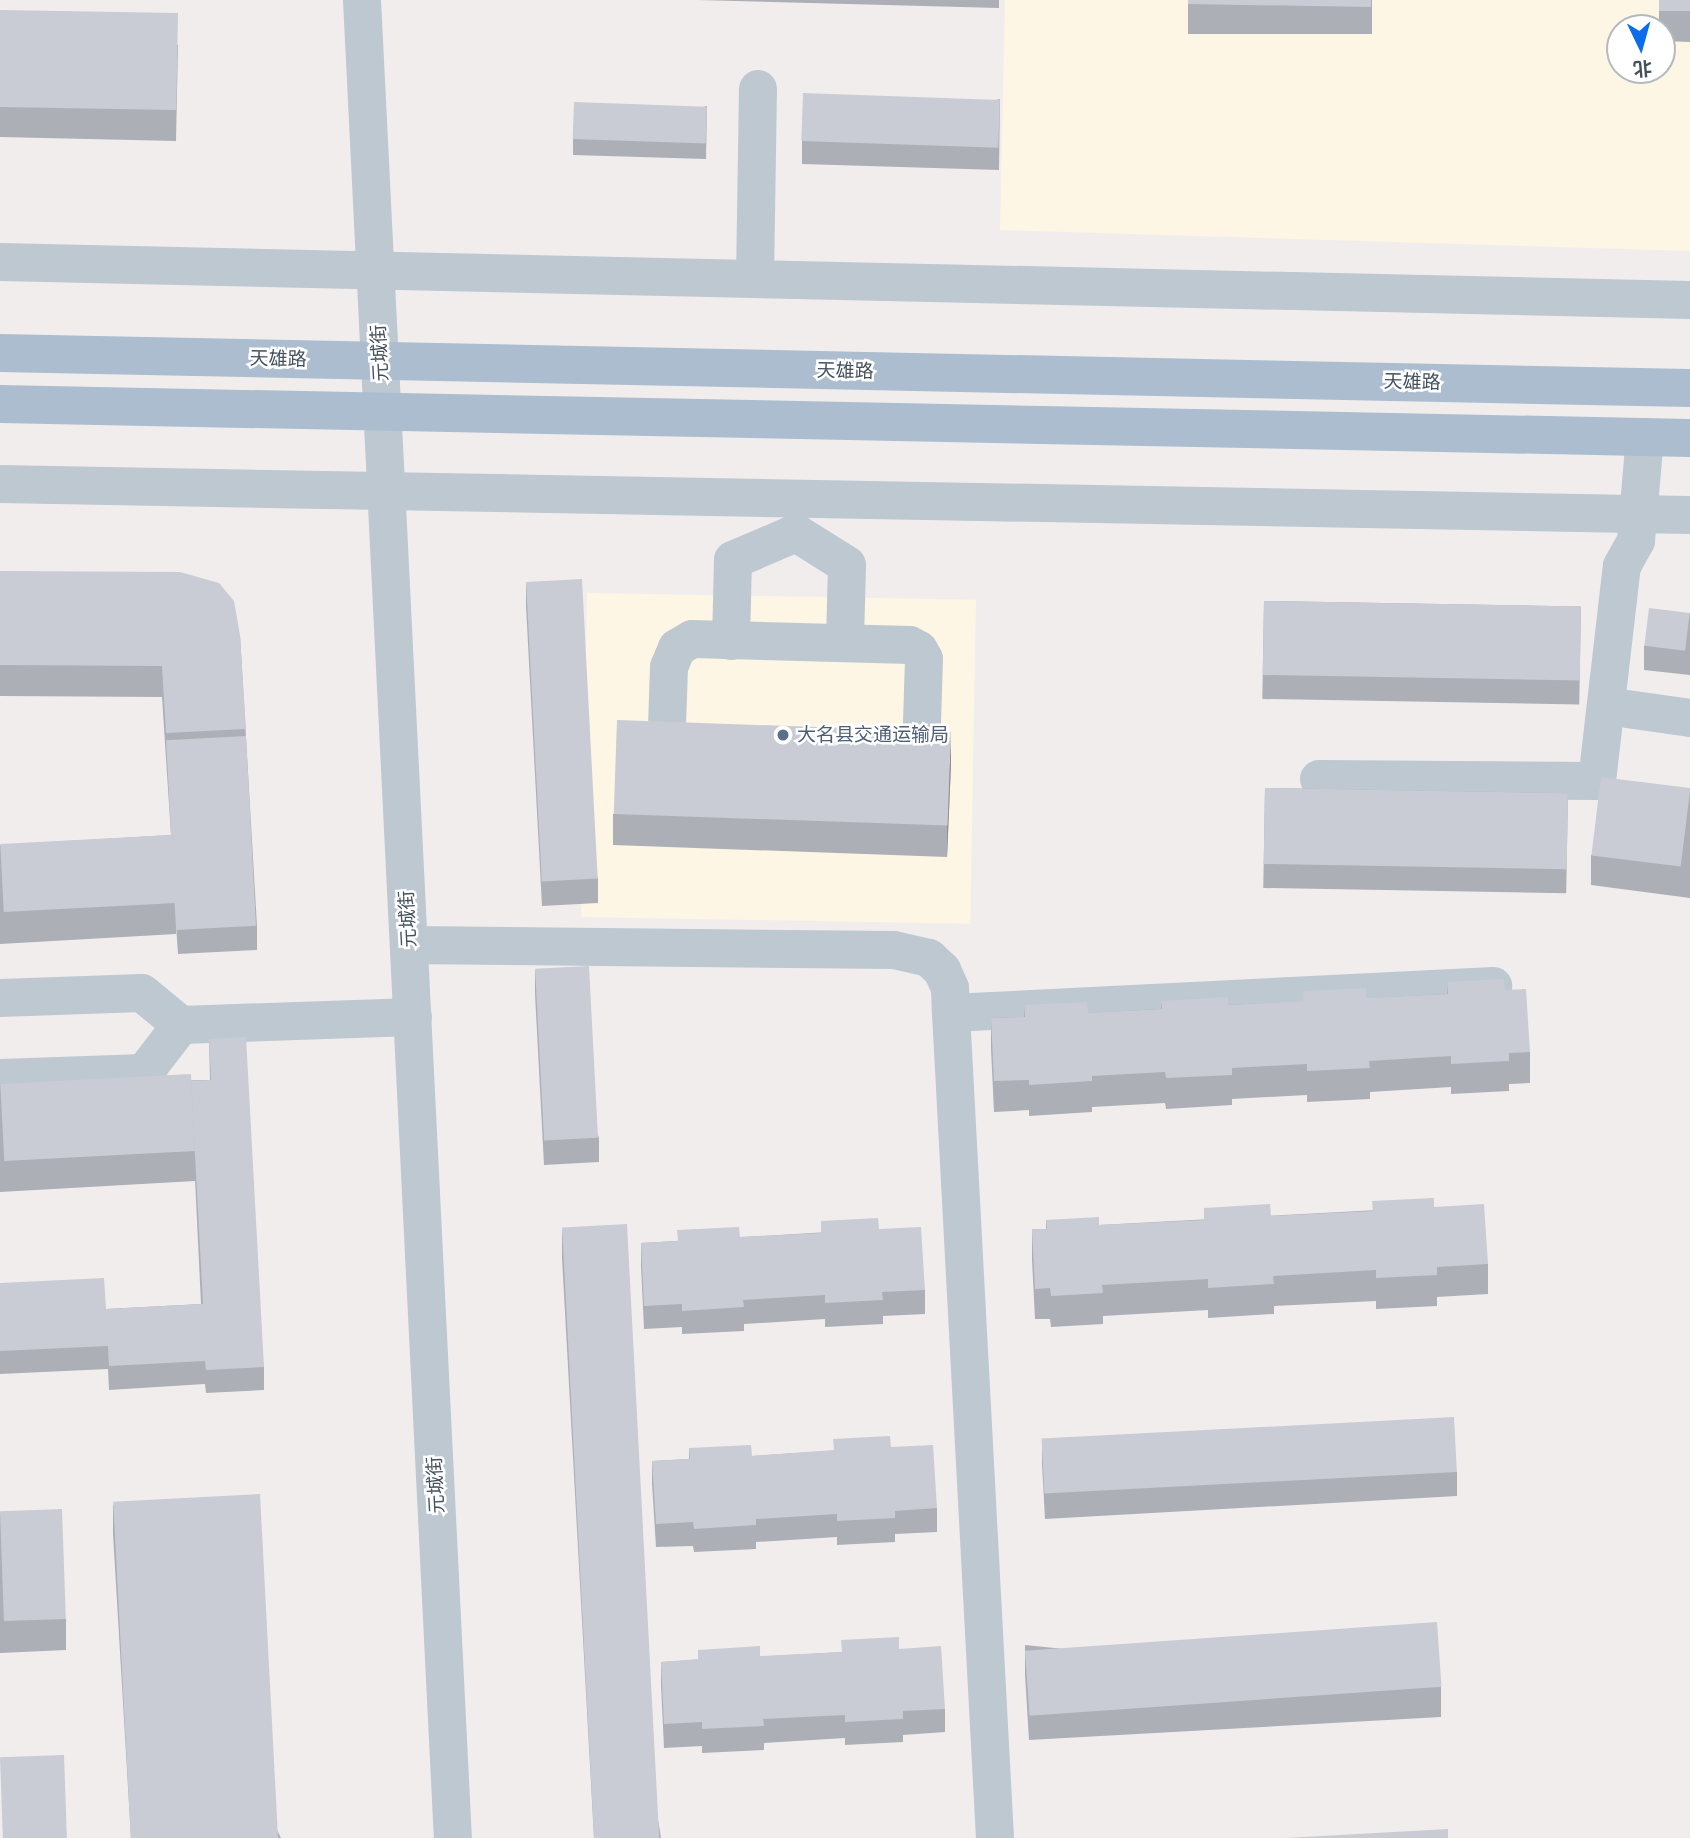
<!DOCTYPE html>
<meta charset="utf-8">
<style>
body{margin:0}
#map{position:relative;width:1690px;height:1838px;overflow:hidden;background:#f1eded;font-family:Rubik,"Noto Sans SC",sans-serif}
div>[style]{position:absolute}
[style*='--x']{left:calc(var(--x)*1px);top:calc(var(--y)*1px);width:calc(var(--w)*1px);rotate:calc(var(--a)*1deg)}
.commercial>*{inset:0;background:#fdf6e5;transform-origin:0 0}
.minor>*{height:38px;margin:-19px;padding:0 19px;transform-origin:19px;border-radius:19px;background:#bdc8d1}
.major>*{height:38px;margin:-19px;padding:0 19px;transform-origin:19px;border-radius:19px;background:#abbdcf}
.wall>*{inset:0;background:#adafb6;transform-origin:0 0}
.shaded-wall>*{inset:0;background:#8d8f94}
.building>*{inset:0;background:#c9ccd4;transform-origin:0 0}
.dots>*{width:19px;height:19px;translate:-50% -50%;box-sizing:border-box;border:4px solid #fff;border-radius:50%}
span{translate:-50% -50%;white-space:nowrap;text-align:center;line-height:1.15;-webkit-text-stroke:5px #fff;paint-order:stroke}
.street-label{font-size:19px;color:#44515c}
.service-label{font-size:19px;color:#4e5e75}
.left{translate:0 -50%;text-align:left}
.north{position:absolute;left:1606px;top:14px;width:70px;height:70px;box-sizing:border-box;background:#fff;border:2px solid #b4b9be;border-radius:50%;rotate:175deg;font-size:19px;font-weight:700;line-height:28px;text-align:center;color:#44515c}
.north::after{content:'';display:block;margin:auto;width:24px;height:32px;background:#0c6dec;clip-path:polygon(50% 0,100% 100%,50% 72%,0 100%)}
</style>
<div id="map">
<div class="commercial">
<i style="clip-path:polygon(evenodd,1005px 0,1690px 0,1690px 251px,1000px 230px,1005px 0,1620px 28px,1662px 28px,1662px 70px,1620px 70px,1620px 28px)"></i>
<i style="left:587px;top:593px;width:389px;height:324px;rotate:1deg"></i>
</div>
<div class="minor">
<i style="--x:362;--y:0;--w:1840;--a:87.17"></i>
<i style="--x:0;--y:262;--w:1690;--a:1.29"></i>
<i style="--x:755;--y:279;--w:190;--a:-89.1"></i>
<i style="--x:0;--y:484;--w:1690;--a:1.05"></i>
<i style="--x:731;--y:641;--w:81;--a:-88.6"></i>
<i style="--x:733;--y:560;--w:69;--a:-23.2"></i>
<i style="--x:796;--y:533;--w:60;--a:32.1"></i>
<i style="--x:847;--y:565;--w:78;--a:91.5"></i>
<i style="--x:1606;--y:706;--w:85;--a:8.1"></i>
<i style="--x:667;--y:727;--w:60;--a:-88.1"></i>
<i style="--x:669;--y:667;--w:21;--a:-67"></i>
<i style="--x:677;--y:648;--w:17;--a:-31"></i>
<i style="--x:692;--y:639;--w:218;--a:1.6"></i>
<i style="--x:910;--y:645;--w:10;--a:29"></i>
<i style="--x:919;--y:650;--w:10;--a:61"></i>
<i style="--x:924;--y:659;--w:65;--a:91.8"></i>
<i style="--x:1319;--y:779;--w:278;--a:0.4"></i>
<i style="--x:1597;--y:781;--w:216;--a:-83.4"></i>
<i style="--x:1622;--y:566;--w:29;--a:-61"></i>
<i style="--x:1636;--y:541;--w:104;--a:-85.1"></i>
<i style="--x:409;--y:945;--w:485;--a:0.6"></i>
<i style="--x:894;--y:950;--w:36;--a:13"></i>
<i style="--x:929;--y:958;--w:18;--a:43"></i>
<i style="--x:942;--y:970;--w:20;--a:66"></i>
<i style="--x:950;--y:988;--w:25;--a:88"></i>
<i style="--x:951;--y:1013;--w:826;--a:86.95"></i>
<i style="--x:0;--y:998;--w:142;--a:-2"></i>
<i style="--x:142;--y:993;--w:50;--a:39.4"></i>
<i style="--x:181;--y:1025;--w:61;--a:127.6"></i>
<i style="--x:144;--y:1073;--w:144;--a:178"></i>
<i style="--x:951;--y:1013;--w:543;--a:-2.85"></i>
<i style="--x:181;--y:1025;--w:232;--a:-2"></i>
</div>
<div class="major">
<i style="--x:0;--y:353;--w:1690;--a:1.19"></i>
<i style="--x:0;--y:404;--w:1690;--a:1.15"></i>
</div>
<div class="wall">
<i style="clip-path:polygon(697px 0,999px 0,999px 8px)"></i>
<i style="left:1188px;top:0;width:184px;height:34px"></i>
<i style="clip-path:polygon(1659px 0,1690px 0,1690px 42px,1662px 41px,1662px 28px,1659px 28px)"></i>
<i style="clip-path:polygon(0 10px,178px 45px,176px 141px,0 137px)"></i>
<i style="clip-path:polygon(1000px 99px,999px 170px,802px 164px,802px 141px)"></i>
<i style="clip-path:polygon(707px 106px,706px 159px,573px 155px,573px 139px)"></i>
<i style="clip-path:polygon(0 571px,240px 635px,257px 926px,257px 950px,178px 954px,176px 925px,176px 934px,0 944px,0 845px,171px 835px,162px 697px,0 696px)"></i>
<i style="clip-path:polygon(526px 582px,598px 879px,598px 903px,542px 906px,526px 606px)"></i>
<i style="left:1264px;top:601px;width:317px;height:98px;rotate:1deg"></i>
<i style="clip-path:polygon(1690px 613px,1690px 675px,1644px 670px,1644px 646px)"></i>
<i style="clip-path:polygon(951px 764px,947px 857px,613px 845px,613px 814px)"></i>
<i style="left:1265px;top:788px;width:303px;height:100px;rotate:1deg"></i>
<i style="clip-path:polygon(1690px 788px,1690px 898px,1591px 885px,1591px 855px)"></i>
<i style="clip-path:polygon(535px 970px,599px 1138px,599px 1162px,544px 1165px,535px 994px)"></i>
<i style="clip-path:polygon(1447px 982px,1505px 990px,1530px 1052px,1530px 1083px,1509px 1084px,1509px 1091px,1451px 1094px,1451px 1087px,1370px 1092px,1370px 1099px,1307px 1102px,1307px 1095px,1232px 1099px,1232px 1105px,1166px 1109px,1165px 1103px,1092px 1107px,1092px 1112px,1029px 1116px,1029px 1110px,994px 1112px,991px 1049px,991px 1018px,1024px 1017px,1024px 1005px,1088px 1013px,1161px 1009px,1161px 1001px,1228px 1005px,1447px 994px)"></i>
<i style="clip-path:polygon(209px 1039px,264px 1367px,264px 1390px,206px 1393px,205px 1384px,109px 1390px,108px 1369px,0 1374px,0 1283px,106px 1309px,201px 1304px,195px 1179px,195px 1181px,0 1192px,0 1084px,210px 1080px)"></i>
<i style="clip-path:polygon(1434px 1207px,1488px 1264px,1488px 1294px,1437px 1297px,1437px 1306px,1376px 1309px,1376px 1301px,1274px 1306px,1274px 1314px,1208px 1318px,1208px 1310px,1103px 1316px,1103px 1324px,1051px 1327px,1050px 1319px,1035px 1319px,1032px 1260px,1032px 1229px,1046px 1229px,1046px 1220px,1099px 1225px)"></i>
<i style="clip-path:polygon(562px 1228px,661px 1838px,594px 1838px,562px 1258px)"></i>
<i style="clip-path:polygon(879px 1229px,925px 1290px,925px 1314px,883px 1316px,883px 1324px,825px 1327px,825px 1319px,744px 1324px,744px 1331px,682px 1334px,682px 1327px,644px 1329px,641px 1266px,641px 1243px)"></i>
<i style="clip-path:polygon(1042px 1440px,1457px 1472px,1457px 1496px,1045px 1519px,1042px 1464px)"></i>
<i style="clip-path:polygon(891px 1447px,937px 1508px,937px 1532px,895px 1534px,895px 1542px,837px 1545px,837px 1537px,756px 1542px,756px 1549px,694px 1552px,693px 1546px,656px 1547px,652px 1484px,652px 1461px,689px 1459px,689px 1448px,752px 1456px)"></i>
<i style="clip-path:polygon(113px 1504px,281px 1838px,131px 1838px,113px 1534px)"></i>
<i style="clip-path:polygon(0 1512px,66px 1619px,66px 1650px,0 1653px)"></i>
<i style="clip-path:polygon(1025px 1645px,1441px 1687px,1441px 1717px,1029px 1740px,1025px 1675px)"></i>
<i style="clip-path:polygon(899px 1649px,945px 1709px,945px 1732px,903px 1735px,903px 1742px,845px 1745px,845px 1738px,764px 1743px,764px 1750px,702px 1753px,702px 1746px,664px 1748px,661px 1685px,661px 1662px)"></i>
</div>
<div class="shaded-wall">
<i style="clip-path:polygon(951px 733px,951px 764px,947px 857px,947px 827px)"></i>
</div>
<div class="building">
<i style="clip-path:polygon(1188px 0,1371px 0,1371px 7px,1188px 4px)"></i>
<i style="left:1659px;top:0;width:31px;height:11px"></i>
<i style="left:0;top:10px;width:178px;height:97px;rotate:1deg"></i>
<i style="left:803px;top:93px;width:197px;height:48px;rotate:2deg"></i>
<i style="left:574px;top:102px;width:133px;height:37px;rotate:2deg"></i>
<i style="clip-path:polygon(0 571px,180px 572px,219px 583px,234px 601px,240px 635px,246px 729px,166px 733px,162px 666px,0 665px)"></i>
<i style="left:582px;top:579px;width:300px;height:56px;rotate:87deg"></i>
<i style="left:1264px;top:601px;width:317px;height:74px;rotate:1deg"></i>
<i style="left:1649px;top:608px;width:41px;height:38px;rotate:7deg"></i>
<i style="left:617px;top:720px;width:334px;height:94px;rotate:2deg"></i>
<i style="left:246px;top:736px;width:190px;height:80px;rotate:87deg"></i>
<i style="left:1601px;top:777px;width:90px;height:79px;rotate:7deg"></i>
<i style="left:1265px;top:788px;width:303px;height:76px;rotate:1deg"></i>
<i style="left:172px;top:835px;width:68px;height:172px;rotate:87deg"></i>
<i style="left:589px;top:966px;width:172px;height:54px;rotate:87deg"></i>
<i style="clip-path:polygon(1504px 979px,1505px 990px,1526px 989px,1530px 1052px,1509px 1053px,1509px 1061px,1451px 1064px,1451px 1056px,1369px 1061px,1370px 1068px,1307px 1071px,1307px 1064px,1232px 1068px,1232px 1075px,1166px 1078px,1165px 1072px,1092px 1076px,1092px 1081px,1029px 1085px,1029px 1080px,994px 1081px,991px 1018px,1025px 1017px,1024px 1005px,1087px 1002px,1088px 1013px,1162px 1009px,1161px 1001px,1228px 997px,1228px 1005px,1304px 1001px,1303px 991px,1366px 988px,1366px 998px,1448px 994px,1447px 982px)"></i>
<i style="clip-path:polygon(246px 1037px,264px 1367px,206px 1370px,205px 1361px,109px 1366px,108px 1346px,0 1351px,0 1283px,104px 1278px,106px 1309px,203px 1304px,191px 1081px,211px 1080px,209px 1039px)"></i>
<i style="left:191px;top:1074px;width:77px;height:191px;rotate:87deg"></i>
<i style="clip-path:polygon(1434px 1198px,1434px 1207px,1484px 1204px,1488px 1264px,1437px 1267px,1437px 1275px,1376px 1278px,1376px 1270px,1273px 1276px,1274px 1284px,1208px 1288px,1208px 1279px,1102px 1285px,1103px 1293px,1051px 1296px,1050px 1288px,1035px 1289px,1032px 1229px,1047px 1229px,1046px 1220px,1099px 1217px,1099px 1225px,1204px 1220px,1204px 1208px,1270px 1204px,1271px 1216px,1373px 1211px,1372px 1201px)"></i>
<i style="clip-path:polygon(878px 1218px,879px 1229px,921px 1227px,925px 1290px,882px 1292px,883px 1300px,825px 1303px,825px 1295px,743px 1300px,744px 1307px,682px 1311px,682px 1304px,644px 1306px,641px 1243px,678px 1241px,677px 1230px,739px 1227px,740px 1237px,821px 1233px,821px 1221px)"></i>
<i style="left:627px;top:1224px;width:615px;height:65px;rotate:87deg"></i>
<i style="left:1454px;top:1417px;width:55px;height:413px;rotate:87deg"></i>
<i style="clip-path:polygon(890px 1436px,891px 1447px,933px 1445px,937px 1508px,895px 1511px,895px 1518px,837px 1521px,837px 1514px,756px 1519px,756px 1525px,694px 1529px,693px 1522px,656px 1524px,652px 1461px,690px 1459px,689px 1448px,751px 1445px,752px 1456px,834px 1450px,833px 1439px)"></i>
<i style="left:260px;top:1494px;width:345px;height:147px;rotate:87deg"></i>
<i style="left:62px;top:1509px;width:110px;height:62px;rotate:88deg"></i>
<i style="left:1437px;top:1622px;width:65px;height:413px;rotate:86deg"></i>
<i style="clip-path:polygon(899px 1637px,899px 1649px,941px 1646px,945px 1709px,903px 1711px,903px 1719px,845px 1722px,845px 1715px,763px 1719px,764px 1726px,702px 1729px,702px 1722px,664px 1724px,661px 1662px,698px 1659px,698px 1650px,760px 1646px,760px 1656px,842px 1652px,841px 1640px)"></i>
<i style="left:64px;top:1755px;width:83px;height:64px;rotate:88deg"></i>
<i style="clip-path:polygon(1448px 1829px,1448px 1838px,1285px 1838px)"></i>
</div>
<div class="dots">
<i style="left:783px;top:735px;background:#5c6f8a"></i>
</div>
<div class="street-label">
<span style="left:380px;top:353px;rotate:-93deg">元城街</span>
<span style="left:278px;top:359px;rotate:1deg">天雄路</span>
<span style="left:845px;top:371px;rotate:1deg">天雄路</span>
<span style="left:1412px;top:382px;rotate:1deg">天雄路</span>
<span style="left:408px;top:919px;rotate:-93deg">元城街</span>
<span style="left:436px;top:1485px;rotate:-93deg">元城街</span>
</div>
<div class="service-label">
<span class="left" style="left:797px;top:735px">大名县交通运输局</span>
</div>
<div class="north">北</div>
</div>
